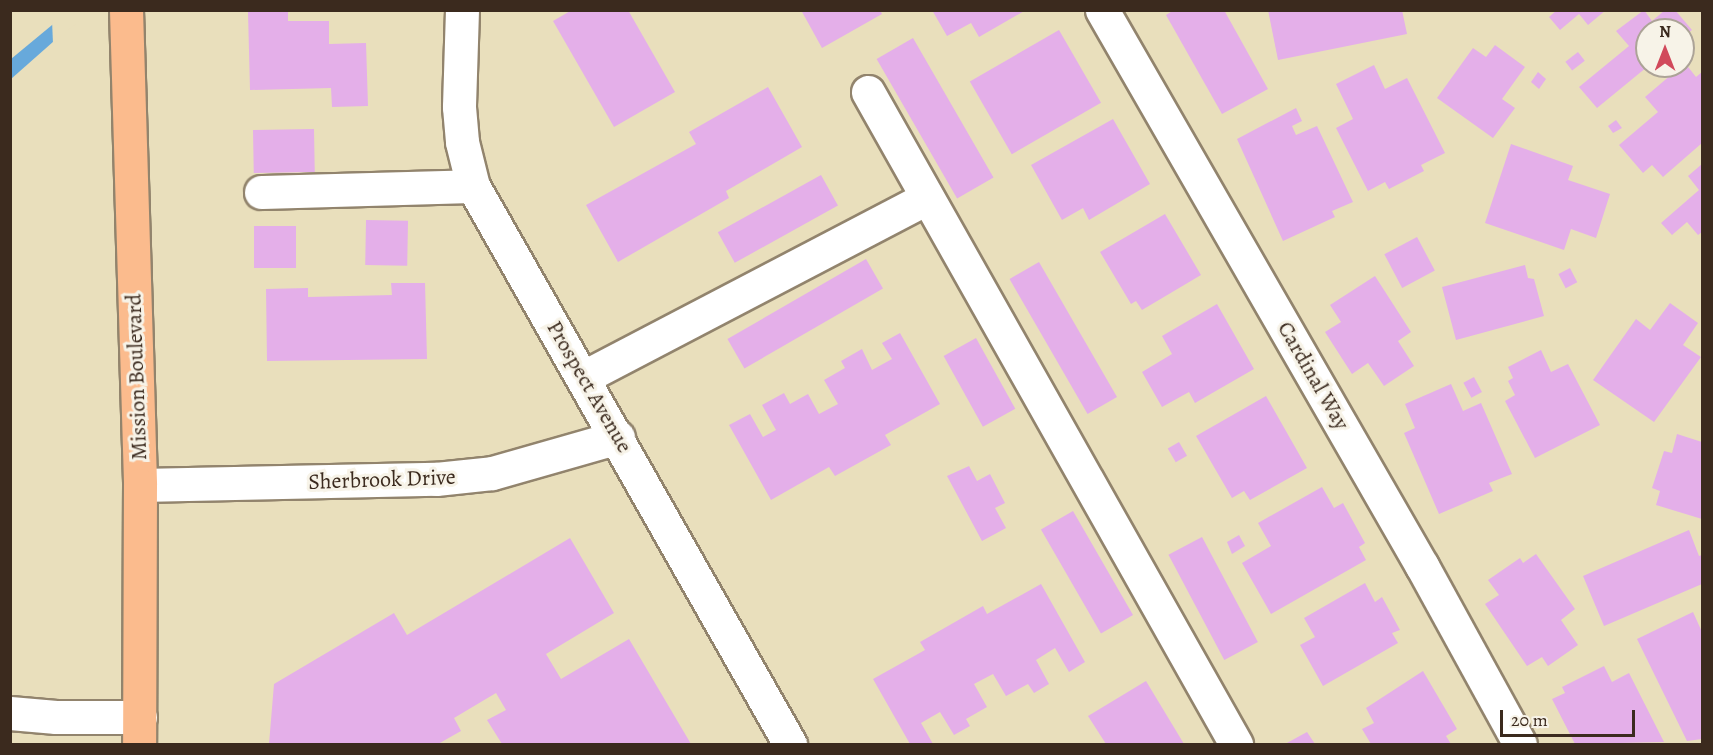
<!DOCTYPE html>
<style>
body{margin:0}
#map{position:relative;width:1713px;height:755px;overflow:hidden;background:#e9dfbc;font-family:Alegreya,serif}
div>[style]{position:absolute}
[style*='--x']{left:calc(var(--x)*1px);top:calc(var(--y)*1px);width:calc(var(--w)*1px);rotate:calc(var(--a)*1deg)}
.water>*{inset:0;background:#67a9db}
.pier>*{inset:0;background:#e9dfbc}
.building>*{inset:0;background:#e4afe9;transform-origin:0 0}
.roads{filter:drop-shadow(2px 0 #92846d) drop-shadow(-2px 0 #92846d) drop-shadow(0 2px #92846d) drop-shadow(0 -2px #92846d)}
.minor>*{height:33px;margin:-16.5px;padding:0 16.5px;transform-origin:16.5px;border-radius:16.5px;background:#fff}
.major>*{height:33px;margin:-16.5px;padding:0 16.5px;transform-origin:16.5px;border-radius:16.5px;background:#fbbb8d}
span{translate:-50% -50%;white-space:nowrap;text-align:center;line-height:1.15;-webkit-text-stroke:6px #f7f3e8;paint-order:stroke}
.street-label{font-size:22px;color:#3b2a1e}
.frame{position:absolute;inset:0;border:12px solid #3b2a1e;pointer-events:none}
.north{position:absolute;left:1635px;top:18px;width:60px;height:60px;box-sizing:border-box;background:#f7f3e8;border:2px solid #aca397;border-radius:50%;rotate:0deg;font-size:16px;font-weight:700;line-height:24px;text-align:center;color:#3b2a1e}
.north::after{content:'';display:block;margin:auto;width:21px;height:27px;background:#d1495b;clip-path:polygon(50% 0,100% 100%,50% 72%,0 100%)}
.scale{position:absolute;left:1500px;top:710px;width:135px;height:27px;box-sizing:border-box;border:3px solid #3b2a1e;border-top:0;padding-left:8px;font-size:18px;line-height:21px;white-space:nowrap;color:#3b2a1e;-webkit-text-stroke:4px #f7f3e8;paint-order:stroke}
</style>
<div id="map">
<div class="water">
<i style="clip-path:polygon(69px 11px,88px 11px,11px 79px,11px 59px)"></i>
</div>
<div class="pier">
<i style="clip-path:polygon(64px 10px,91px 10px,53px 44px,52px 20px)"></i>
</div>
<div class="building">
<i style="clip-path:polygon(572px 10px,628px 10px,675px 92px,614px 127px,553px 21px)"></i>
<i style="clip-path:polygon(801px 10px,880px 10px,882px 14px,822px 48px)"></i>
<i style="clip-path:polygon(932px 10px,1026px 10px,979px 37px,971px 23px,947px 36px)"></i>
<i style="clip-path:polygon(1174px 10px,1224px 10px,1268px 89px,1222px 114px,1166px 15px)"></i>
<i style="clip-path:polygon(1268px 10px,1402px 10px,1407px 34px,1278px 60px)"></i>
<i style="clip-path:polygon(1557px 10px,1606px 10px,1588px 25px,1579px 14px,1560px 30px,1549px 17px)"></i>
<i style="clip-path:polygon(1644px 10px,1652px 21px,1665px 10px,1675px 10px,1692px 30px,1683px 37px,1683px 30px,1647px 30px,1647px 67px,1597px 108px,1579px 87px,1629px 46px,1616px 31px)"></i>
<i style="clip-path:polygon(248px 12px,288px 12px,288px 21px,329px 21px,329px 44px,366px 43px,368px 106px,332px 107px,331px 88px,250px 90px)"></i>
<i style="left:1059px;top:30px;width:84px;height:103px;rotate:60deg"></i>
<i style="left:913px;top:38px;width:161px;height:42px;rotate:60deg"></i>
<i style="clip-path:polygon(1495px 45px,1525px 67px,1502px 99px,1515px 108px,1493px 138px,1437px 98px,1473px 48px,1486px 57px)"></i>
<i style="left:1578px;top:52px;width:11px;height:16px;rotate:52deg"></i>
<i style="clip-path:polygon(1685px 63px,1696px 77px,1702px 72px,1702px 143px,1663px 177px,1652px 165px,1643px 173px,1619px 145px,1658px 112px,1645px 97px)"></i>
<i style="clip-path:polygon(1374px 65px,1385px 89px,1407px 78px,1445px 153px,1421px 165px,1424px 171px,1389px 189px,1385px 182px,1368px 191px,1336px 128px,1353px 119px,1336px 84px)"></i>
<i style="clip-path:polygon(1538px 72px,1546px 79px,1539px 89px,1531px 82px)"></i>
<i style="clip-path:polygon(768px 87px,802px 147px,726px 191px,729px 198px,618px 262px,586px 205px,696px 144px,689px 132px)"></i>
<i style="clip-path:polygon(1296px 108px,1302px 121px,1292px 126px,1296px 135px,1317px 126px,1353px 202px,1332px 211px,1335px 217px,1283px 241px,1237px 139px)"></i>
<i style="clip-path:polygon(1113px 119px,1150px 184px,1089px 220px,1083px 208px,1062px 220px,1031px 165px)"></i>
<i style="clip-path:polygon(1616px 120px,1622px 128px,1613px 133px,1608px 126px)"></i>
<i style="left:314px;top:129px;width:43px;height:61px;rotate:89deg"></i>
<i style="clip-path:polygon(1511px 144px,1573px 166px,1568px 180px,1610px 194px,1596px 238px,1571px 229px,1564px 250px,1485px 223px)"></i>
<i style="clip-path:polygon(1702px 164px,1702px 232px,1698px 235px,1687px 222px,1672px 235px,1661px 223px,1699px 190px,1688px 176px)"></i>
<i style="left:821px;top:175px;width:35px;height:118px;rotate:61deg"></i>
<i style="clip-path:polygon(1165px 214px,1201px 275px,1142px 310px,1136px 301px,1131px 304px,1100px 252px)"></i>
<i style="left:366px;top:220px;width:42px;height:45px;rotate:1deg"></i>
<i style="left:254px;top:226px;width:42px;height:42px"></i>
<i style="left:1417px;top:237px;width:38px;height:37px;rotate:62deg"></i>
<i style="left:866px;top:259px;width:34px;height:160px;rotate:60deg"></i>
<i style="left:1039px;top:262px;width:156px;height:34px;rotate:60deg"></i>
<i style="clip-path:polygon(1525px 265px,1528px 278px,1534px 279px,1544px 316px,1456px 340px,1442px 287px)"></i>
<i style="left:1570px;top:268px;width:16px;height:13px;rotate:63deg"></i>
<i style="clip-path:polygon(1375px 276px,1411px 332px,1398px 341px,1414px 366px,1384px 386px,1368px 363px,1352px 374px,1325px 332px,1341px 322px,1330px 305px)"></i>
<i style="clip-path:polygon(391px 283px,425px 283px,427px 359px,267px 361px,266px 289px,308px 288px,308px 297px,392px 295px)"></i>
<i style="clip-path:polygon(1670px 303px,1698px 323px,1683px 345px,1701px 357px,1654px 422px,1593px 380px,1636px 319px,1650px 330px)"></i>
<i style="clip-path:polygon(1217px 304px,1254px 369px,1195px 403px,1189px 392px,1162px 407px,1142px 372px,1172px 354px,1162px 336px)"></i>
<i style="clip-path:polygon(900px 333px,940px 404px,885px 435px,891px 445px,835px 476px,829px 467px,771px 500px,729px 425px,750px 414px,763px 437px,776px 430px,762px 405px,784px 393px,790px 404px,808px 394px,819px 414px,838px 404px,824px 380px,845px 368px,841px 361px,862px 349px,872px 370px,892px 359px,882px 343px)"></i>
<i style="left:976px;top:338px;width:81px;height:37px;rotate:61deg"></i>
<i style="clip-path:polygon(1541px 350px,1551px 372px,1568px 364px,1600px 425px,1535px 458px,1505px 401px,1515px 395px,1508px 381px,1513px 378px,1508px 367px)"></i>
<i style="left:1474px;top:377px;width:17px;height:12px;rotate:62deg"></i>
<i style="clip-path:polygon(1451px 384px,1463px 411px,1481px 403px,1512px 474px,1489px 483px,1493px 491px,1439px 514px,1404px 433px,1415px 428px,1405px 404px)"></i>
<i style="clip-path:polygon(1266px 396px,1307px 468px,1250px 500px,1244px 491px,1232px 498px,1196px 436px)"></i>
<i style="clip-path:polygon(1677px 434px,1702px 442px,1702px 519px,1656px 505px,1660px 491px,1652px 488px,1664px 451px,1672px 453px)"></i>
<i style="left:1179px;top:442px;width:16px;height:13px;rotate:60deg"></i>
<i style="clip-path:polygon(969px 466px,977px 481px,990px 474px,1005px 503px,995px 508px,1006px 528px,982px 541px,947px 476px)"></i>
<i style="clip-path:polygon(1322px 487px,1334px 508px,1343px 503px,1365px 543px,1359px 547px,1366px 560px,1271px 614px,1242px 563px,1271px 546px,1258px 523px)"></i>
<i style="left:1073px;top:511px;width:120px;height:37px;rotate:60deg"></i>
<i style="clip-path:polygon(1689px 530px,1699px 556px,1702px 555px,1702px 584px,1604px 626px,1583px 576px)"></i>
<i style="clip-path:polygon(1239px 535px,1245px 546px,1232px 554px,1227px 542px)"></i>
<i style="left:1202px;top:537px;width:119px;height:38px;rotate:62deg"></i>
<i style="clip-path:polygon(570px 538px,614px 613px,546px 654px,561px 679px,629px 639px,691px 744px,502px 744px,487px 720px,506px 710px,496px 693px,454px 718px,461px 731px,438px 744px,269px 744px,274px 684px,394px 613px,407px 635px)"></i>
<i style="clip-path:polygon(1536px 554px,1575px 609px,1561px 620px,1578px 645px,1548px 666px,1542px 657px,1527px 666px,1485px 604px,1499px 595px,1488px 580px,1520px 558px,1523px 563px)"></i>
<i style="clip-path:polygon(1365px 583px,1375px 602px,1382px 597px,1400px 630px,1392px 633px,1398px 643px,1323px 686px,1300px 645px,1315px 637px,1304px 618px)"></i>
<i style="clip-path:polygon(1041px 584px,1085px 662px,1069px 672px,1055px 648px,1036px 660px,1049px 684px,1034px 693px,1028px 684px,1006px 696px,993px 674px,974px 684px,987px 707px,966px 719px,970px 726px,954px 735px,940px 712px,921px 723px,933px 744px,910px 744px,873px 679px,925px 650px,920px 642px,983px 606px,987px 614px)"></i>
<i style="clip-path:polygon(1693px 612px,1702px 632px,1702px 739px,1687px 741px,1637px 639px)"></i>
<i style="clip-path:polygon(1604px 666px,1612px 682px,1629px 673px,1664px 742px,1575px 744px,1552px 699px,1565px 693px,1562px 687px)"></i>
<i style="clip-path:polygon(1423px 671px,1457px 729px,1446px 736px,1451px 744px,1371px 744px,1362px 729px,1374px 723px,1366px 708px)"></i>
<i style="clip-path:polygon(1146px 681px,1184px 744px,1106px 744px,1088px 716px)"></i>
<i style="clip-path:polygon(1307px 732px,1315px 744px,1285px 744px)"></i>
</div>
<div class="roads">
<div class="minor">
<i style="--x:462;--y:10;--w:97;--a:91.8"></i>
<i style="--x:459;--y:107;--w:35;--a:85"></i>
<i style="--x:462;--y:142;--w:45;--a:76"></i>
<i style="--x:473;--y:186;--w:642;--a:60.4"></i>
<i style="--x:1102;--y:10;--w:642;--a:60.08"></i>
<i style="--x:1422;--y:566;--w:203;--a:61.2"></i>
<i style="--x:868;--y:92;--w:749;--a:60.56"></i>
<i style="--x:261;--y:192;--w:212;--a:-1.6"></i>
<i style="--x:584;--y:377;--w:387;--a:-27.6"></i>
<i style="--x:140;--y:485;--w:296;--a:-1.2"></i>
<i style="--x:436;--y:479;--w:56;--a:-6.1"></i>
<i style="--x:492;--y:473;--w:131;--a:-15.9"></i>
<i style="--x:10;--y:713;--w:46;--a:5"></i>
<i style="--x:56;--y:717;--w:84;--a:0"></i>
</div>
<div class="major">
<i style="--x:126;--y:10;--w:475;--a:88.3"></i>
<i style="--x:140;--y:485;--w:259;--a:90.2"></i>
</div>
</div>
<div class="street-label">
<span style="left:1313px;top:376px;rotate:60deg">Cardinal Way</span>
<span style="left:137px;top:377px;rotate:-92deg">Mission Boulevard</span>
<span style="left:589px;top:387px;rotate:60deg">Prospect Avenue</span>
<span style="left:382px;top:480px;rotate:-2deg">Sherbrook Drive</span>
</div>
<div class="frame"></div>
<div class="north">N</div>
<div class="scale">20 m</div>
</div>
